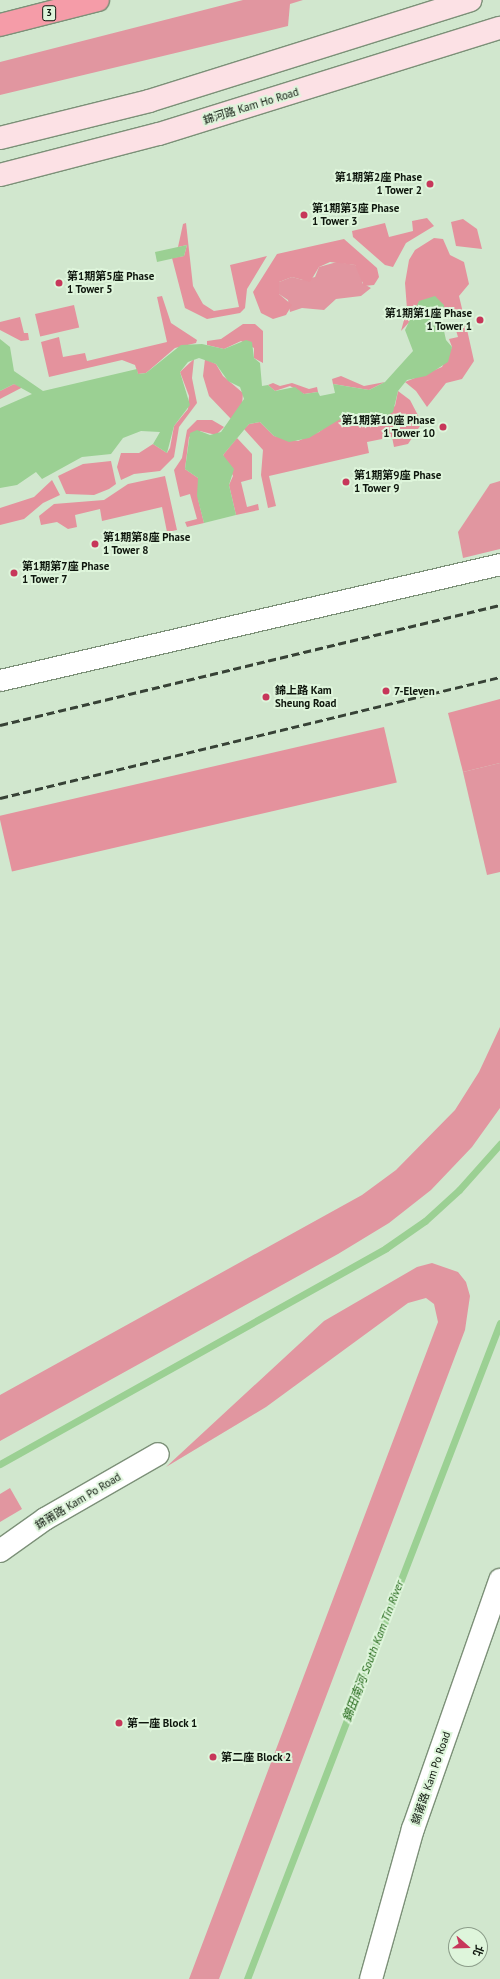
<!DOCTYPE html>
<meta charset="utf-8">
<style>
body{margin:0}
#map{position:relative;width:500px;height:1979px;overflow:hidden;background:#d1e7ce;font-family:"PT Sans","Noto Sans TC",sans-serif}
div>[style]{position:absolute}
[style*='--x']{left:calc(var(--x)*1px);top:calc(var(--y)*1px);width:calc(var(--w)*1px);rotate:calc(var(--a)*1deg)}
.green>*{inset:0;background:#e196a0}
.forest>*{inset:0;background:#e4929d;transform-origin:0 0}
.water>*{inset:0;background:#9bd093}
.stream>*{height:7px;margin:-3.5px;padding:0 3.5px;transform-origin:3.5px;border-radius:3.5px;background:#9bd093}
.roads{filter:drop-shadow(1px 0 #7c9078) drop-shadow(-1px 0 #7c9078) drop-shadow(0 1px #7c9078) drop-shadow(0 -1px #7c9078)}
.pedestrian>*{height:21px;margin:-10.5px;padding:0 10.5px;transform-origin:10.5px;border-radius:10.5px;background:#fff}
.minor>*{height:22px;margin:-11px;padding:0 11px;transform-origin:11px;border-radius:11px;background:#fff}
.secondary>*{height:22px;margin:-11px;padding:0 11px;transform-origin:11px;border-radius:11px;background:#fce1e5}
.motorway>*{height:22px;margin:-11px;padding:0 11px;transform-origin:11px;border-radius:11px;background:#f59ca8}
.rail>*{height:3px;margin-top:-1.5px;transform-origin:0;background:repeating-linear-gradient(90deg,#374236 0 8px,transparent 0 12px)}
.dots>*{width:11px;height:11px;translate:-50% -50%;box-sizing:border-box;border:2px solid #def5db;border-radius:50%}
span{translate:-50% -50%;white-space:nowrap;text-align:center;line-height:1.15;-webkit-text-stroke:4px #def5db;paint-order:stroke}
.shield-label span{padding:1px 3px;background:#def5db;border:1px solid;border-radius:3px;-webkit-text-stroke-width:0}
.shield-label{font-size:10px;color:#0e160d;font-weight:700}
.street-label{font-size:11px;color:#0e160d}
.poi-label{font-size:11px;color:#0e160d;font-weight:700}
.right{translate:-100% -50%;text-align:right}
.left{translate:0 -50%;text-align:left}
.water-label{font-size:12px;color:#1f6414;font-style:italic}
.north{position:absolute;left:448px;top:1927px;width:40px;height:40px;box-sizing:border-box;background:#def5db;border:1px solid #8b9c89;border-radius:50%;rotate:110deg;font-size:11px;font-weight:700;line-height:16px;text-align:center;color:#0e160d}
.north::after{content:'';display:block;margin:auto;width:14px;height:18px;background:#c7375a;clip-path:polygon(50% 0,100% 100%,50% 72%,0 100%)}
</style>
<div id="map">
<div class="green">
<i style="clip-path:polygon(243px 0,303px 0,290px 4px,288px 26px,0 95px,0 62px)"></i>
<i style="clip-path:polygon(337px 262px,355px 265px,362px 274px,362px 283px,371px 288px,361px 296px,336px 299px,324px 310px,302px 308px,290px 312px,288px 300px,279px 294px,279px 282px,292px 277px,303px 280px,315px 277px,319px 267px)"></i>
<i style="clip-path:polygon(500px 481px,500px 549px,463px 558px,458px 532px,490px 484px)"></i>
<i style="clip-path:polygon(500px 763px,500px 872px,487px 875px,463px 772px)"></i>
<i style="clip-path:polygon(500px 1027px,500px 1108px,472px 1147px,431px 1190px,389px 1223px,338px 1254px,0 1441px,0 1395px,362px 1195px,396px 1170px,455px 1110px,479px 1072px)"></i>
<i style="clip-path:polygon(432px 1263px,458px 1272px,466px 1282px,470px 1296px,465px 1330px,219px 1979px,189px 1979px,438px 1322px,434px 1304px,426px 1298px,408px 1303px,266px 1407px,166px 1467px,324px 1321px,417px 1267px)"></i>
<i style="clip-path:polygon(10px 1488px,22px 1509px,0 1522px,0 1494px)"></i>
</div>
<div class="forest">
<i style="clip-path:polygon(427px 218px,434px 226px,406px 243px,393px 267px,385px 265px,353px 237px,352px 231px,385px 223px,389px 237px,413px 231px,412px 221px)"></i>
<i style="clip-path:polygon(463px 219px,477px 229px,482px 249px,456px 246px,451px 222px)"></i>
<i style="clip-path:polygon(186px 223px,193px 286px,203px 304px,214px 311px,239px 307px,230px 265px,267px 256px,247px 289px,245px 308px,240px 313px,207px 319px,185px 308px,172px 258px,184px 256px,187px 245px,178px 247px,183px 224px)"></i>
<i style="clip-path:polygon(434px 238px,443px 239px,450px 255px,464px 262px,469px 284px,459px 296px,464px 317px,454px 319px,452px 310px,444px 312px,444px 305px,416px 307px,413px 318px,401px 331px,407px 309px,405px 283px,409px 260px,415px 250px)"></i>
<i style="clip-path:polygon(344px 239px,377px 268px,379px 277px,374px 285px,364px 286px,355px 265px,330px 262px,319px 267px,310px 282px,292px 277px,279px 282px,279px 294px,292px 305px,286px 315px,273px 319px,261px 313px,253px 292px,277px 254px)"></i>
<i style="clip-path:polygon(162px 296px,171px 323px,197px 340px,196px 343px,175px 348px,146px 373px,138px 374px,135px 365px,122px 360px,49px 377px,41px 342px,59px 337px,63px 357px,85px 353px,87px 361px,167px 342px,157px 297px)"></i>
<i style="left:74px;top:305px;width:23px;height:40px;rotate:77deg"></i>
<i style="clip-path:polygon(20px 317px,24px 333px,28px 333px,29px 340px,21px 341px,0 330px,0 322px)"></i>
<i style="clip-path:polygon(243px 324px,255px 324px,263px 331px,263px 363px,254px 358px,254px 348px,241px 341px,224px 349px,207px 345px,207px 341px,221px 339px)"></i>
<i style="clip-path:polygon(466px 325px,474px 361px,462px 379px,446px 383px,427px 407px,416px 391px,405px 382px,442px 367px,452px 347px,449px 339px,458px 337px,455px 327px)"></i>
<i style="clip-path:polygon(194px 359px,192px 378px,197px 403px,179px 427px,174px 457px,160px 471px,134px 474px,121px 480px,117px 467px,121px 453px,139px 453px,153px 444px,167px 453px,170px 448px,174px 426px,188px 409px,189px 396px,180px 372px)"></i>
<i style="clip-path:polygon(205px 359px,216px 364px,223px 376px,243px 393px,242px 405px,231px 419px,209px 396px,203px 376px)"></i>
<i style="clip-path:polygon(341px 376px,364px 386px,385px 382px,369px 390px,333px 384px,332px 379px)"></i>
<i style="clip-path:polygon(273px 383px,280px 386px,292px 383px,309px 389px,317px 387px,318px 392px,304px 394px,290px 386px,275px 391px,268px 385px)"></i>
<i style="clip-path:polygon(14px 384px,23px 387px,0 399px,0 391px)"></i>
<i style="clip-path:polygon(398px 391px,410px 400px,422px 423px,408px 444px,394px 447px,392px 437px,367px 442px,369px 453px,269px 476px,276px 506px,268px 508px,261px 475px,263px 450px,244px 429px,249px 424px,260px 422px,274px 436px,298px 441px,319px 432px,337px 418px,359px 415px,375px 419px,395px 406px)"></i>
<i style="clip-path:polygon(197px 420px,212px 420px,224px 427px,216px 435px,200px 431px,189px 437px,185px 469px,198px 478px,198px 499px,204px 523px,187px 527px,185px 522px,197px 519px,190px 494px,180px 497px,174px 470px,182px 458px,187px 430px)"></i>
<i style="clip-path:polygon(237px 438px,252px 454px,252px 479px,241px 482px,247px 507px,258px 504px,259px 510px,236px 515px,229px 485px,233px 476px,223px 455px)"></i>
<i style="clip-path:polygon(111px 461px,116px 484px,109px 489px,94px 495px,66px 494px,58px 476px,83px 464px)"></i>
<i style="clip-path:polygon(165px 476px,177px 530px,167px 532px,162px 507px,102px 521px,100px 509px,75px 515px,77px 527px,68px 529px,57px 522px,41px 525px,39px 516px,54px 504px,104px 500px,128px 484px)"></i>
<i style="clip-path:polygon(52px 480px,60px 495px,43px 503px,24px 519px,0 525px,0 508px,34px 497px)"></i>
<i style="clip-path:polygon(500px 699px,500px 763px,463px 772px,448px 713px)"></i>
<i style="left:384px;top:727px;width:57px;height:395px;rotate:77deg"></i>
</div>
<div class="water">
<i style="clip-path:polygon(187px 245px,184px 256px,157px 262px,155px 252px)"></i>
<i style="clip-path:polygon(435px 296px,444px 305px,444px 312px,440px 313px,446px 340px,452px 347px,448px 362px,426px 376px,407px 380px,398px 391px,393px 412px,382px 419px,347px 415px,309px 438px,289px 442px,274px 436px,260px 422px,249px 424px,223px 455px,234px 469px,229px 485px,236px 515px,204px 523px,197px 496px,198px 478px,185px 469px,190px 433px,197px 430px,210px 435px,221px 432px,244px 399px,240px 387px,228px 381px,216px 364px,199px 358px,188px 362px,180px 372px,190px 405px,174px 426px,167px 453px,153px 444px,160px 432px,141px 431px,123px 438px,111px 454px,82px 457px,42px 479px,36px 472px,17px 485px,0 488px,0 408px,32px 394px,14px 384px,0 391px,0 339px,10px 347px,14px 371px,43px 391px,137px 369px,138px 374px,146px 373px,181px 345px,202px 344px,224px 349px,246px 340px,252px 342px,254px 358px,260px 363px,262px 386px,268px 385px,275px 391px,295px 387px,304px 394px,318px 392px,320px 396px,335px 393px,333px 384px,369px 390px,385px 382px,413px 351px,405px 330px,419px 301px)"></i>
</div>
<div class="stream">
<i style="--x:0;--y:1464;--w:442;--a:-29.2"></i>
<i style="--x:386;--y:1248;--w:47;--a:-34.7"></i>
<i style="--x:425;--y:1221;--w:46;--a:-42.4"></i>
<i style="--x:459;--y:1190;--w:62;--a:-48.3"></i>
<i style="--x:247;--y:1979;--w:703;--a:-68.91"></i>
</div>
<div class="roads">
<div class="pedestrian">
<i style="--x:0;--y:680;--w:513;--a:-13.06"></i>
</div>
<div class="minor">
<i style="--x:0;--y:1551;--w:55;--a:-35.4"></i>
<i style="--x:45;--y:1519;--w:130;--a:-29.9"></i>
<i style="--x:371;--y:1979;--w:156;--a:-74.4"></i>
<i style="--x:413;--y:1829;--w:264;--a:-70.7"></i>
</div>
<div class="secondary">
<i style="--x:0;--y:138;--w:154;--a:-13.9"></i>
<i style="--x:149;--y:101;--w:337;--a:-17.4"></i>
<i style="--x:0;--y:175;--w:164;--a:-14.5"></i>
<i style="--x:159;--y:134;--w:357;--a:-17.3"></i>
</div>
<div class="motorway">
<i style="--x:0;--y:25;--w:101;--a:-14.3"></i>
</div>
</div>
<div class="rail">
<i style="--x:0;--y:725;--w:514;--a:-13.5"></i>
<i style="--x:0;--y:798;--w:514;--a:-13.6"></i>
</div>
<div class="dots">
<i style="left:430px;top:184px;background:#c7375a"></i>
<i style="left:304px;top:215px;background:#c7375a"></i>
<i style="left:59px;top:283px;background:#c7375a"></i>
<i style="left:480px;top:320px;background:#c7375a"></i>
<i style="left:443px;top:427px;background:#c7375a"></i>
<i style="left:346px;top:482px;background:#c7375a"></i>
<i style="left:95px;top:544px;background:#c7375a"></i>
<i style="left:14px;top:573px;background:#c7375a"></i>
<i style="left:386px;top:691px;background:#c7375a"></i>
<i style="left:266px;top:697px;background:#c7375a"></i>
<i style="left:119px;top:1723px;background:#c7375a"></i>
<i style="left:213px;top:1757px;background:#c7375a"></i>
</div>
<div class="shield-label">
<span style="left:49px;top:13px">3</span>
</div>
<div class="street-label">
<span style="left:251px;top:106px;rotate:-17deg">錦河路 Kam Ho Road</span>
<span style="left:78px;top:1501px;rotate:-31deg">錦莆路 Kam Po Road</span>
<span style="left:431px;top:1778px;rotate:-71deg">錦莆路 Kam Po Road</span>
</div>
<div class="poi-label">
<span class="right" style="left:422px;top:184px">第1期第2座 Phase<br>1 Tower 2</span>
<span class="left" style="left:312px;top:215px">第1期第3座 Phase<br>1 Tower 3</span>
<span class="left" style="left:67px;top:283px">第1期第5座 Phase<br>1 Tower 5</span>
<span class="right" style="left:472px;top:320px">第1期第1座 Phase<br>1 Tower 1</span>
<span class="right" style="left:435px;top:427px">第1期第10座 Phase<br>1 Tower 10</span>
<span class="left" style="left:354px;top:482px">第1期第9座 Phase<br>1 Tower 9</span>
<span class="left" style="left:103px;top:544px">第1期第8座 Phase<br>1 Tower 8</span>
<span class="left" style="left:22px;top:573px">第1期第7座 Phase<br>1 Tower 7</span>
<span class="left" style="left:275px;top:697px">錦上路 Kam<br>Sheung Road</span>
<span class="left" style="left:394px;top:691px">7-Eleven</span>
<span class="left" style="left:127px;top:1723px">第一座 Block 1</span>
<span class="left" style="left:221px;top:1757px">第二座 Block 2</span>
</div>
<div class="water-label">
<span style="left:373px;top:1651px;rotate:-69deg">錦田南河 South Kam Tin River</span>
</div>
<div class="north">北</div>
</div>
